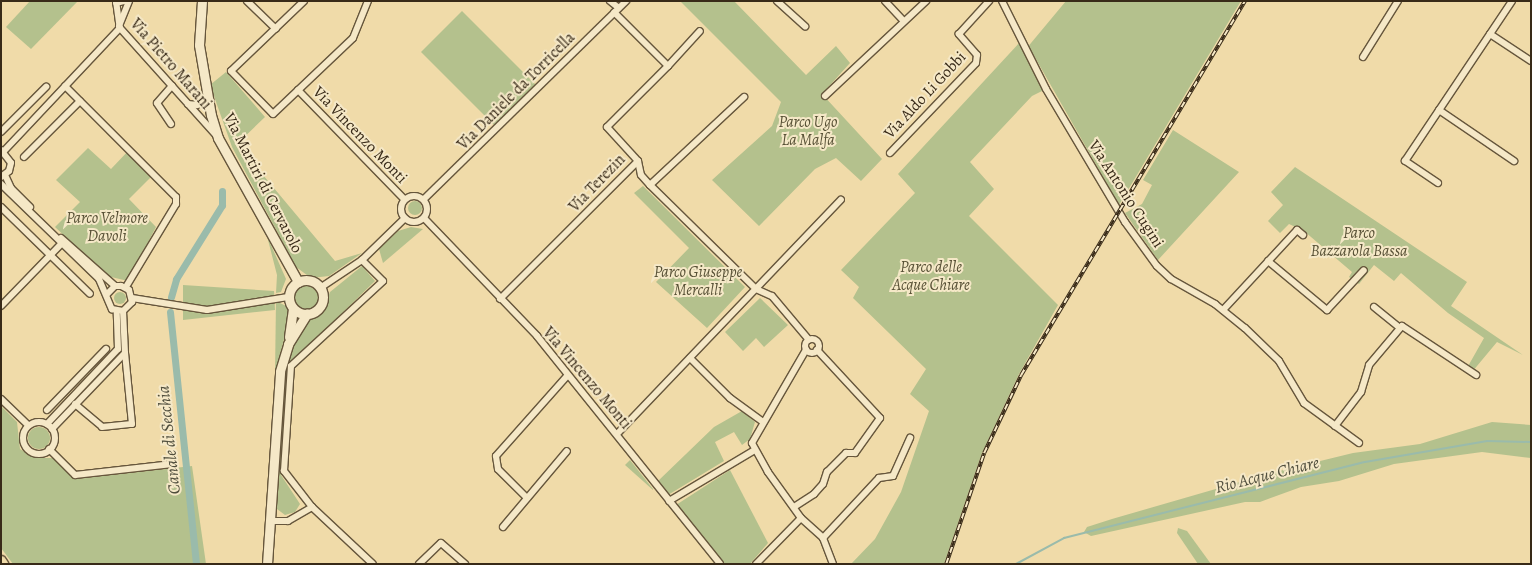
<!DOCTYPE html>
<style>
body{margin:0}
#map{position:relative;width:1532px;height:565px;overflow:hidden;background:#f0dba9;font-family:Alegreya,serif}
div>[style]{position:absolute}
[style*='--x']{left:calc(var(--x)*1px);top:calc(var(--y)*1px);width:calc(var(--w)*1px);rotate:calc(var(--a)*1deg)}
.green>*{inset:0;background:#b4c18d;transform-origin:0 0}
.round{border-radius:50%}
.stream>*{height:2px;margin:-1px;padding:0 1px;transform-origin:1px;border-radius:1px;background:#9abbab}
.canal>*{height:7px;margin:-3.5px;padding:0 3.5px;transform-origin:3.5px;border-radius:3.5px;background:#9abbab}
.roads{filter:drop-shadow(1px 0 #66563c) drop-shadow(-1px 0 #66563c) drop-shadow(0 1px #66563c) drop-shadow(0 -1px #66563c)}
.street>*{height:6px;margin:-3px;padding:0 3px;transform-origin:3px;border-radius:3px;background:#f5e8c7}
.street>.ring{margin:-3px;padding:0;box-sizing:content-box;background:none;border:6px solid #f5e8c7;border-radius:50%}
.secondary>*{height:9px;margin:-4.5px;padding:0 4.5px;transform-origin:4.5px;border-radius:4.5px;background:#f5e8c7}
.secondary>.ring{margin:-4.5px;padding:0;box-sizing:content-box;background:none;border:9px solid #f5e8c7;border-radius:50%}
.primary>*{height:10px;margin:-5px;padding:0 5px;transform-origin:5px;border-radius:5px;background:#f0dba9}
.rail>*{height:3.5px;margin-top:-1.75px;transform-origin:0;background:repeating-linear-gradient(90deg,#f5e8c7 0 6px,#382a18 0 12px);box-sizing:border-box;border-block:1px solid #382a18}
span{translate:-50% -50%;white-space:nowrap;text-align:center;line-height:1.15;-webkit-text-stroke:4px #f5e8c7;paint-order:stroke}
.street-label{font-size:16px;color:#382a18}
.park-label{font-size:16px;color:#575035;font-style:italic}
.water-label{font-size:17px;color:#504e3d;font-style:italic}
.frame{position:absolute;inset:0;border:2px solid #382a18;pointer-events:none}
</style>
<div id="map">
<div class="green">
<i style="clip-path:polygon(30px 1px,78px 1px,31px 49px,6px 27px)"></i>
<i style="clip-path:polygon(680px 1px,734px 1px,806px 75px,836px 46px,850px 63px,822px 94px,882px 159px,861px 181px,836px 158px,815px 169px,759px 226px,712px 180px,772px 126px,781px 102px)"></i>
<i style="clip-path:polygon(1066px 1px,1241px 1px,1119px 205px,1029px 47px,1026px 49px)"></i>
<i style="left:462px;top:11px;width:104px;height:58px;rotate:45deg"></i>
<i style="clip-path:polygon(1020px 42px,1046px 89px,1032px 96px,970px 162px,994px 189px,969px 216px,1058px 305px,1019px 374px,982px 453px,944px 564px,851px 564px,875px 539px,901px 492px,929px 411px,910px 394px,926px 369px,853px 298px,859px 287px,841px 270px,915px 193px,898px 174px)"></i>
<i style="clip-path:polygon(226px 72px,265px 117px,237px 144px,335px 261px,362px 253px,329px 276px,311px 278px,296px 267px,232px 147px,210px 85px)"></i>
<i style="clip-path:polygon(1173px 130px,1239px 172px,1158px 260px,1125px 213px,1142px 204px,1152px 185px,1143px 180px)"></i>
<i style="clip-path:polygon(88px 148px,111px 169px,130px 149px,155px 173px,129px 199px,156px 227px,128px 281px,107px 276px,55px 227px,80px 202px,56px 180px)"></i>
<i style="clip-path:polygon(1295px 167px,1467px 282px,1451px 306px,1523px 355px,1497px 342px,1472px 372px,1467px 368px,1484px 338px,1448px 313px,1401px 273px,1394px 281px,1374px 265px,1359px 284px,1349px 277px,1352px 272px,1304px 231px,1289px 224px,1280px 233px,1268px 221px,1283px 205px,1271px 192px)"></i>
<i style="clip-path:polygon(643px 186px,745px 287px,707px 328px,656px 282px,689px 248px,634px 193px)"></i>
<i class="round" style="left:408px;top:201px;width:14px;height:14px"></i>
<i style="clip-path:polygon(411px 227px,423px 229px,383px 263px,379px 249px,398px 231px)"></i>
<i style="clip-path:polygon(267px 236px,286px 279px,281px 292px,276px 293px,277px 275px)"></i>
<i style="clip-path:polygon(362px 266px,375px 281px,292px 362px,288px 371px,281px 475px,300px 504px,295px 512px,285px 515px,277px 509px,276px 503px,283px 382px,288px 355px,306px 324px,325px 306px,330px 292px)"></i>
<i style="clip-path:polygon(183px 285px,274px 291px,275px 310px,183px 320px)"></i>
<i class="round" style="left:294px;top:286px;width:24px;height:24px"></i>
<i class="round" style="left:114px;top:292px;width:12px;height:12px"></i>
<i style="clip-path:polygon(760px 298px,788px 325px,764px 347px,756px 338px,743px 351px,725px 332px)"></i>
<i style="clip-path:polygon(276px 301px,286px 306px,290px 317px,275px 373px)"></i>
<i style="clip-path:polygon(1px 406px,17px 422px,20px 449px,35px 458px,54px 458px,75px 479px,192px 466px,206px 564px,13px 564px,1px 548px)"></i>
<i style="clip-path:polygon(742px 411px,755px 422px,750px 439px,742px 445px,734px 432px,715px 442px,724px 461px,668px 495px,658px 481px,714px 427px)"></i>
<i style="clip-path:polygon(1492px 422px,1531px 425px,1531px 458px,1482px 452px,1394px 464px,1339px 481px,1301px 487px,1260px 502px,1245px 502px,1091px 536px,1084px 532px,1087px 527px,1112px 519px,1271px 473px,1353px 453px,1420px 444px)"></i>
<i class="round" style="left:28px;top:427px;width:22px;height:22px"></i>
<i style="clip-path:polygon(630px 460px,653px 489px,653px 490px,625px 465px)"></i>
<i style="clip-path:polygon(730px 470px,768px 543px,750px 564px,724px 564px,676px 505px)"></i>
<i style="clip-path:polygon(1178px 528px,1187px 531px,1211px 564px,1198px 564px,1177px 533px)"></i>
</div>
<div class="stream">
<i style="--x:1016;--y:564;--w:55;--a:-28.4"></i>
<i style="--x:1064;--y:538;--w:310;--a:-14.2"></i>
<i style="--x:1365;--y:462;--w:124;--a:-9.8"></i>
<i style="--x:1487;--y:441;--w:44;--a:1.3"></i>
</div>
<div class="canal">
<i style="--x:171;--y:297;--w:19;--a:-74"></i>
<i style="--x:176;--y:279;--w:87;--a:-58.1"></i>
<i style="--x:222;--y:205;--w:14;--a:-90"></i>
<i style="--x:170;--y:312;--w:253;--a:84.1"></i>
</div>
<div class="roads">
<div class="street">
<i style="--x:116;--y:1;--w:27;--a:82"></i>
<i style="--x:120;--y:28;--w:145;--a:48.1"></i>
<i style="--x:247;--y:1;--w:40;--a:44"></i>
<i style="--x:304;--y:1;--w:101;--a:136.2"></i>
<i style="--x:231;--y:71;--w:60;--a:45.7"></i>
<i style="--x:273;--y:114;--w:110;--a:-43.5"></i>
<i style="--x:353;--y:38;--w:40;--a:-68"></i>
<i style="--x:610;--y:1;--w:11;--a:38"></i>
<i style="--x:777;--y:1;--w:38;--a:42"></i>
<i style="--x:885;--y:1;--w:26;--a:47"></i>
<i style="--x:1002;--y:1;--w:98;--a:63.4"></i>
<i style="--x:1046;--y:89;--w:155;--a:59.3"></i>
<i style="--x:1125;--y:222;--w:54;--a:54"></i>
<i style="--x:1157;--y:266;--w:19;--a:43"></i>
<i style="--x:1171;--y:279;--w:51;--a:29.6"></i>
<i style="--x:1215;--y:304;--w:38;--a:39"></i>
<i style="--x:1245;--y:328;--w:47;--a:44.1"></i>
<i style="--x:1279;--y:361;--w:49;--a:59.2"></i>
<i style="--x:1304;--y:403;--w:68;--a:36"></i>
<i style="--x:116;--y:3;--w:8;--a:-14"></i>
<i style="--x:119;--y:26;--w:27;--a:-68"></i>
<i style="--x:1490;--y:34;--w:49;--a:33.4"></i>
<i style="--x:1363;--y:57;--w:66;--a:-58"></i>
<i style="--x:668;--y:66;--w:47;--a:-47.6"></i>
<i style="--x:65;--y:86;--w:157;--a:45"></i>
<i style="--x:176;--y:197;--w:7;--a:90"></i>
<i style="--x:176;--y:204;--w:97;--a:121.1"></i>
<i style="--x:298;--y:90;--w:153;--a:45.8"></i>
<i style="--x:825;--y:96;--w:139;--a:-43.2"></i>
<i style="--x:188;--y:104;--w:9;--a:6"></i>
<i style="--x:197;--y:105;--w:12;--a:-42"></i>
<i style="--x:1439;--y:110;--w:91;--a:34.2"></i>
<i style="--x:171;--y:124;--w:25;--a:-124"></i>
<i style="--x:157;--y:103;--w:23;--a:-49"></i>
<i style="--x:1;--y:132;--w:64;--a:-45"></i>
<i style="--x:1;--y:150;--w:16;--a:52"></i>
<i style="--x:11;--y:163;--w:8;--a:104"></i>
<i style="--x:9;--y:171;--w:10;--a:143"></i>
<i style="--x:4;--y:151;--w:169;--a:-46.7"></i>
<i style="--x:890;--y:153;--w:124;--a:-46.3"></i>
<i style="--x:976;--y:63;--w:8;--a:-83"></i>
<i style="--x:977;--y:55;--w:28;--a:-131"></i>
<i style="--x:959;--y:34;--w:45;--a:-47.7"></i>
<i style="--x:24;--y:157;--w:79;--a:-45"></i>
<i style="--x:638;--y:161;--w:14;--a:78"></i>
<i style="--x:641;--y:175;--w:13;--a:48"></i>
<i style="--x:650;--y:185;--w:148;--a:44.5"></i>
<i style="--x:756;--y:289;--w:17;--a:24"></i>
<i style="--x:772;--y:296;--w:57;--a:49.9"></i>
<i style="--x:5;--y:175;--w:14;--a:65"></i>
<i style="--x:11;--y:188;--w:27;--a:45"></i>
<i style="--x:1438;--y:183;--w:40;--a:-146"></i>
<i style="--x:1405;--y:161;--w:192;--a:-56.2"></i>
<i style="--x:1;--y:184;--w:136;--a:44.1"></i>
<i style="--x:99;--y:279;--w:33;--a:67"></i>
<i style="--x:112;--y:309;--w:11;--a:10"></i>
<i style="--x:123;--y:311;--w:13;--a:-45"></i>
<i style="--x:132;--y:302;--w:12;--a:-104"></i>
<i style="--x:129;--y:290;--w:9;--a:-153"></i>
<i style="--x:121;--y:286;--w:6;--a:180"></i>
<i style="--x:115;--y:286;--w:11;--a:135"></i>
<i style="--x:650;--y:185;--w:129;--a:-43.1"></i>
<i class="ring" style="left:401px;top:196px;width:20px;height:20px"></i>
<i style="--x:424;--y:199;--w:283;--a:-44.4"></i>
<i style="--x:1;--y:207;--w:124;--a:44.3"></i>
<i style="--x:424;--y:218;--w:163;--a:46.2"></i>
<i style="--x:537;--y:336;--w:292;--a:51.2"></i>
<i style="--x:61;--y:238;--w:72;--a:41.6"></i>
<i style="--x:1268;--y:261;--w:77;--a:39.7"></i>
<i style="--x:1327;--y:310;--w:54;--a:-47.2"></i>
<i style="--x:320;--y:288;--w:50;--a:-33.7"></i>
<i style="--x:362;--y:260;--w:60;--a:-44.3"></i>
<i style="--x:132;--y:298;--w:76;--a:9.1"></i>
<i style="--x:207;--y:310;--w:82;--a:-9.1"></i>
<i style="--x:500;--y:299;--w:195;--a:-45"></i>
<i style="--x:638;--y:161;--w:46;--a:-132.4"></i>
<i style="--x:607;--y:127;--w:86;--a:-45"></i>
<i style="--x:668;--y:66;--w:76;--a:-135"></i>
<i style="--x:1;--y:306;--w:89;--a:-45.9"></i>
<i style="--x:1374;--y:307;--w:33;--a:39"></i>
<i style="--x:1223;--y:310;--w:109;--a:-47.2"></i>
<i style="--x:1297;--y:230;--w:8;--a:40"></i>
<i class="ring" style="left:805px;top:339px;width:8px;height:8px"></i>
<i style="--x:690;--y:358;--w:57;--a:45"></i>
<i style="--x:730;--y:398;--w:39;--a:36"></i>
<i style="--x:1;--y:399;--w:37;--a:44"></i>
<i style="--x:75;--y:404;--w:35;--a:40"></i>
<i style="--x:102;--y:427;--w:30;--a:-6"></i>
<i style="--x:132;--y:424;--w:71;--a:-95.6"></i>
<i style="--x:47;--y:410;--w:85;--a:-46"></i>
<i class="ring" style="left:23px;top:422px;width:26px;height:26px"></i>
<i style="--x:47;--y:424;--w:103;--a:-46.6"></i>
<i style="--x:118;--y:349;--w:38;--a:-92"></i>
<i style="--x:1335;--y:426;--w:43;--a:-52.6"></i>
<i style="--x:1361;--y:392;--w:28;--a:-73"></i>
<i style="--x:1369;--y:365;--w:51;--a:-49.8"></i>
<i style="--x:1402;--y:326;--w:89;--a:33.5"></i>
<i style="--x:52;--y:429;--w:105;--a:-46.2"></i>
<i style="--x:125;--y:353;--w:42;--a:-92.7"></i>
<i style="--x:617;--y:434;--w:324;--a:-46.3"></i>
<i style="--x:49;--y:449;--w:37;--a:45"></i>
<i style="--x:75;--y:475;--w:98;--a:-6.5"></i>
<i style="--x:527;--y:498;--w:41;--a:-135"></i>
<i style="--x:498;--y:469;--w:13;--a:-99"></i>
<i style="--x:496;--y:456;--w:108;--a:-48.4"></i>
<i style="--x:669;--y:501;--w:100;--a:-30.7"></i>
<i style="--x:312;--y:507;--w:83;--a:43.1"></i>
<i style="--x:794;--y:507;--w:24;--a:-33"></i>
<i style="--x:814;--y:494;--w:13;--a:-48"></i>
<i style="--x:823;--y:484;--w:13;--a:-72"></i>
<i style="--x:827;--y:472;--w:27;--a:-45"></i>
<i style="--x:846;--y:453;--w:9;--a:0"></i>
<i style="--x:855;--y:453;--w:43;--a:-54.5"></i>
<i style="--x:880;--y:418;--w:93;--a:-132.8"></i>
<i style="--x:801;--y:518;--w:57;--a:-125.7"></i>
<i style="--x:768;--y:472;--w:33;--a:-119"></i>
<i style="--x:752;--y:443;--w:108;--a:-59.9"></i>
<i style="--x:273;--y:521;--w:15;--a:0"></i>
<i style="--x:288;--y:521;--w:28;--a:-30"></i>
<i style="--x:312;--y:507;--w:46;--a:-127.9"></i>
<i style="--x:284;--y:471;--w:105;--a:-86.2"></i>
<i style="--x:291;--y:366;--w:125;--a:-42.7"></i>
<i style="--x:383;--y:281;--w:30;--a:-135"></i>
<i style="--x:503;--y:527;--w:99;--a:-49.9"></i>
<i style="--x:823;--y:538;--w:28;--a:69"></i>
<i style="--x:419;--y:564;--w:30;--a:-44"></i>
<i style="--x:441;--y:543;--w:32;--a:41"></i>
<i style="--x:756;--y:564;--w:64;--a:-45.6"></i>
<i style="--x:801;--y:518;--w:30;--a:42"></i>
<i style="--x:823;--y:538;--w:82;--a:-47"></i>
<i style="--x:879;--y:478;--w:14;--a:-8"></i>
<i style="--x:893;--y:476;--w:42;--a:-65.9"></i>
</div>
<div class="secondary">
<i style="--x:202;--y:1;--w:44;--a:93.9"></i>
<i style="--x:199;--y:45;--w:71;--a:80.3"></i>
<i style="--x:211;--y:115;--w:24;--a:73"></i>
<i style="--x:218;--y:138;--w:165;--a:60.9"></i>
<i class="ring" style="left:289px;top:280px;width:25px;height:25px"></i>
<i style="--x:289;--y:337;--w:28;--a:-82"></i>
<i style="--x:267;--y:564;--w:193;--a:-86.1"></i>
<i style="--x:280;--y:371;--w:28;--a:-73"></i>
<i style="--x:288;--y:344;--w:36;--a:-58"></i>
</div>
<div class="primary">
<i style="--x:1;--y:561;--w:4;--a:56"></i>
</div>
</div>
<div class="rail">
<i style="--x:946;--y:564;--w:117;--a:-71.1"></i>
<i style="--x:984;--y:453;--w:86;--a:-64.6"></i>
<i style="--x:1021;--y:375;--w:436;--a:-59.1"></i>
</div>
<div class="street-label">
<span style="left:171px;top:64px;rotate:49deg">Via Pietro Marani</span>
<span style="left:516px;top:91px;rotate:-45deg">Via Daniele da Torricella</span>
<span style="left:925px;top:95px;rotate:-47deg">Via Aldo Li Gobbi</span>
<span style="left:360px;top:135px;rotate:46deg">Via Vincenzo Monti</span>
<span style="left:263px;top:183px;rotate:63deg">Via Martiri di Cervarolo</span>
<span style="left:597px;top:183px;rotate:-46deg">Via Terezin</span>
<span style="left:1126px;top:194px;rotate:57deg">Via Antonio Cugini</span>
<span style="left:587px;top:378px;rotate:50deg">Via Vincenzo Monti</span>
</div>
<div class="park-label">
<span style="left:808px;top:131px">Parco Ugo<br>La Malfa</span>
<span style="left:107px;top:227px">Parco Velmore<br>Davoli</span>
<span style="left:1359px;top:242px">Parco<br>Bazzarola Bassa</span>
<span style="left:931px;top:276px">Parco delle<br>Acque Chiare</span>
<span style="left:698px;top:281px">Parco Giuseppe<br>Mercalli</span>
</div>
<div class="water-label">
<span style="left:169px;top:440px;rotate:-96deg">Canale di Secchia</span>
<span style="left:1267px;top:475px;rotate:-14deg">Rio Acque Chiare</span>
</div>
<div class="frame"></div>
</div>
